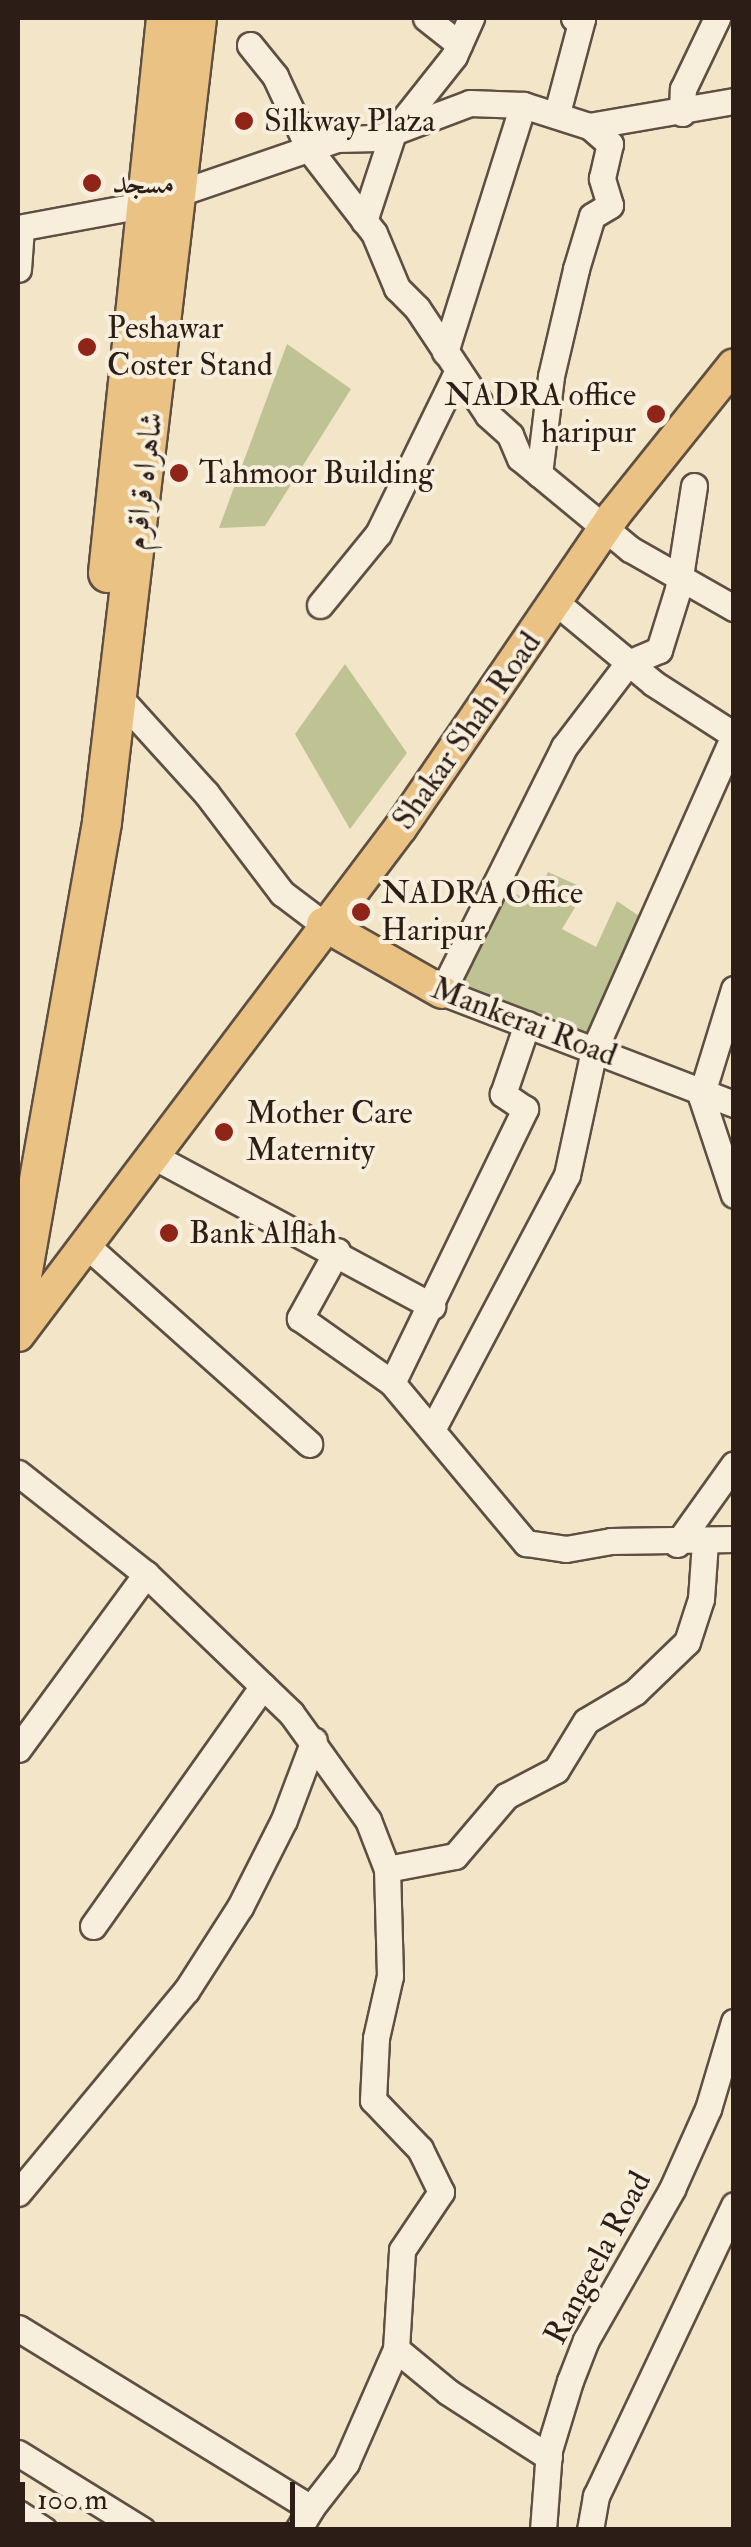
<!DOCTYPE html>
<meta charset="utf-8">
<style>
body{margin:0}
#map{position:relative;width:751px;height:2547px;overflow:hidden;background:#f3e5c8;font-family:"IM FELL Double Pica",Amiri,serif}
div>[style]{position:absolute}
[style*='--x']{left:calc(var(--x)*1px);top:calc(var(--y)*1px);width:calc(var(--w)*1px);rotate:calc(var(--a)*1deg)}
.green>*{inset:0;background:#bfc393}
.roads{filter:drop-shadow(2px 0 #5e4f42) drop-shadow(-2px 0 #5e4f42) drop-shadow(0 2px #5e4f42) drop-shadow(0 -2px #5e4f42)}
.minor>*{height:25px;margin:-12.5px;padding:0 12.5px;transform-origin:12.5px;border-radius:12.5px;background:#f7eedb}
.major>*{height:32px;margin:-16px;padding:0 16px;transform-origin:16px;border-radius:16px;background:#eac284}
.highway>*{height:38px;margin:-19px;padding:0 19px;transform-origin:19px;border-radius:19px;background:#eac284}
.dots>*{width:28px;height:28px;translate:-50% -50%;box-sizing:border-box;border:5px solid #f7eedb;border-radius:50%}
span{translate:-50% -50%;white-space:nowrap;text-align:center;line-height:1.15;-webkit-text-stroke:8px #f7eedb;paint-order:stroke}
.poi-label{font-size:32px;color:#2c1d16}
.left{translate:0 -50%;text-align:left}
.right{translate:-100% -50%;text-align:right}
.street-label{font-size:32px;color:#2c1d16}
.frame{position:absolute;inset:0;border:20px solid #2c1d16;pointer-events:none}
.scale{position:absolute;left:20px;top:2482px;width:275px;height:45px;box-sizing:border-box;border:5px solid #2c1d16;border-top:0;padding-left:12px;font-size:30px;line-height:35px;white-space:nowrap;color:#2c1d16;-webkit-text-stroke:8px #f7eedb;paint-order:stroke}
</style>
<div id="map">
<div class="green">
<i style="clip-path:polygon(287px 344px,351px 389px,265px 526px,219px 528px)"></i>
<i style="clip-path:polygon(345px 664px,407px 753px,350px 829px,295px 734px)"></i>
<i style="clip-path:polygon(548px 872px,586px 889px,562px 929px,596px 947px,617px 901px,648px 922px,594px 1050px,456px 997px,495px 885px,534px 902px)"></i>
</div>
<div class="roads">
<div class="minor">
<i style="--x:426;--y:18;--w:42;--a:38.2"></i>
<i style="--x:250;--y:45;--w:40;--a:51"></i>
<i style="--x:275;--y:76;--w:81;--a:65"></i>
<i style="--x:309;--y:149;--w:106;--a:52.3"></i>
<i style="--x:374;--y:233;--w:60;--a:67.3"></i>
<i style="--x:397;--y:288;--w:28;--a:45"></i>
<i style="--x:417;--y:308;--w:128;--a:56.4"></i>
<i style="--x:488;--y:415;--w:30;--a:42"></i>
<i style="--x:510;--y:435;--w:25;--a:67"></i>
<i style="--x:520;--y:458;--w:143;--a:39.6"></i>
<i style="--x:630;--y:549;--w:120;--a:29.6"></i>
<i style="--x:557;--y:113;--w:97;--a:-75.1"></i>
<i style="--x:582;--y:19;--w:8;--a:-173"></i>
<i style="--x:682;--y:113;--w:24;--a:-88"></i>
<i style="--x:683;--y:89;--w:79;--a:-64.4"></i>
<i style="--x:364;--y:221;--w:93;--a:-71.8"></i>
<i style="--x:393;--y:133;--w:98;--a:-51.6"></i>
<i style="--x:454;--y:56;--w:42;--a:-65.9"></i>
<i style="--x:18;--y:228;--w:131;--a:-10.5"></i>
<i style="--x:147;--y:204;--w:201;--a:-18.9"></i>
<i style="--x:337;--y:139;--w:40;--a:-1.4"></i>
<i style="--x:377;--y:138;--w:99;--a:-20.6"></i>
<i style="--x:470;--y:103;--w:53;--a:2.2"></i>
<i style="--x:523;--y:105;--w:69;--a:17.7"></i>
<i style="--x:589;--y:126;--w:147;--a:-9.8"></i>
<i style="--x:18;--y:269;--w:41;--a:-85.8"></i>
<i style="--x:445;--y:352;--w:259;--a:-72.5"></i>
<i style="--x:539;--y:474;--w:99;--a:-83"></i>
<i style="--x:551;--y:376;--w:110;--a:-76.8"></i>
<i style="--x:576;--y:269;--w:55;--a:-73.2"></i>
<i style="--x:592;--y:216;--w:21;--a:-31"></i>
<i style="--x:610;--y:205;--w:28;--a:-107"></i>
<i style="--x:602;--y:178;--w:35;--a:-77"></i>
<i style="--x:610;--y:144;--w:28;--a:-139"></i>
<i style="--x:694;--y:486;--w:104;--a:98.8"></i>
<i style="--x:678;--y:589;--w:64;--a:107.3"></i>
<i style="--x:659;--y:650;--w:34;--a:157"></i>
<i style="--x:628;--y:663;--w:106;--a:127.3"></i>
<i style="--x:564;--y:747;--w:274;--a:116.5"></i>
<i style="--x:442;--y:992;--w:313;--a:21"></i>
<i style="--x:558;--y:604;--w:124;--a:39.7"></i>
<i style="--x:653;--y:683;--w:96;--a:32.7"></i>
<i style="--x:320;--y:605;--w:92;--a:-50.8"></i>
<i style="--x:378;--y:534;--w:182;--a:-64"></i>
<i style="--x:118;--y:696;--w:131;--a:47.8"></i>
<i style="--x:206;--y:793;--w:126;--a:52.8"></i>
<i style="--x:282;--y:893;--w:51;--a:37.1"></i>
<i style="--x:734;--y:989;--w:112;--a:107.1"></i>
<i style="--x:701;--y:1096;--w:104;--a:71.6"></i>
<i style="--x:155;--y:1157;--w:315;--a:28.3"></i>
<i style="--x:86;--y:1245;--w:299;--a:41.7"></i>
<i style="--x:337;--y:1251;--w:77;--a:118.9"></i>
<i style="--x:300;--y:1318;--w:113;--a:35.2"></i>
<i style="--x:392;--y:1383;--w:209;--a:50.1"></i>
<i style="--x:526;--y:1543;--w:40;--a:8.5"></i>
<i style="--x:566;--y:1549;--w:46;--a:-10.1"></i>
<i style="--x:611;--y:1541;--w:123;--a:-0.9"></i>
<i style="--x:392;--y:1383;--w:305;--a:-64.1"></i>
<i style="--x:525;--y:1109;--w:27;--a:-146"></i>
<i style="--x:503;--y:1094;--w:74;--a:-71.1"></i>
<i style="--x:433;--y:1428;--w:286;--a:-62.1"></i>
<i style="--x:567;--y:1175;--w:128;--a:-77.8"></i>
<i style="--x:594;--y:1050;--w:345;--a:-66"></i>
<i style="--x:18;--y:1473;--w:163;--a:38.3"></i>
<i style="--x:146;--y:1574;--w:201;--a:43.8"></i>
<i style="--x:291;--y:1713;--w:132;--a:54.3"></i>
<i style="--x:368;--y:1820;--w:53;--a:68.8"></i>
<i style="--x:677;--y:1544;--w:98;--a:-54.5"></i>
<i style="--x:18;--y:1749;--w:217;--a:-53.8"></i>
<i style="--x:93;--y:1926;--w:294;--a:-54.7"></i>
<i style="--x:18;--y:2193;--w:263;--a:-50.3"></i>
<i style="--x:186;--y:1991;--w:100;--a:-57.3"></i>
<i style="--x:240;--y:1907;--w:97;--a:-63.2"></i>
<i style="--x:284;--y:1820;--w:85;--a:-69.4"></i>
<i style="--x:18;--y:2328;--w:344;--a:31.6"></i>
<i style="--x:311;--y:2508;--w:57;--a:-52.1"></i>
<i style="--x:346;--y:2463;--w:124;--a:-66.3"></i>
<i style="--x:396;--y:2349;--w:67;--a:39.6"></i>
<i style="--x:448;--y:2392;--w:120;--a:32.8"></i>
<i style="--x:396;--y:2349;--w:99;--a:-86.5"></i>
<i style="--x:402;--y:2250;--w:70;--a:-56.1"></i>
<i style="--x:441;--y:2192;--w:48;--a:-116"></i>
<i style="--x:420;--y:2149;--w:68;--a:-133.8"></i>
<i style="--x:373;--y:2100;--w:62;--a:-87.2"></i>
<i style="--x:376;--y:2038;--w:64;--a:-77.3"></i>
<i style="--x:390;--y:1976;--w:107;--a:-91.6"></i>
<i style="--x:387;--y:1869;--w:69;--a:-10.8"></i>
<i style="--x:455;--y:1856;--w:79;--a:-49.6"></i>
<i style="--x:506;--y:1796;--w:56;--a:-27.5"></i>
<i style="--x:556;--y:1770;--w:57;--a:-58.5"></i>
<i style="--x:586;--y:1721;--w:57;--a:-30.6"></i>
<i style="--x:635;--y:1692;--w:72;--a:-43.9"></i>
<i style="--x:687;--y:1642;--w:45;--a:-72"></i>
<i style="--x:701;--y:1599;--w:57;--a:-86"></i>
<i style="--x:18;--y:2453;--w:146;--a:31.8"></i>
<i style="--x:18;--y:2513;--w:31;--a:33"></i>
<i style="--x:298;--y:2530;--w:26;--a:-59"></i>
<i style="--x:543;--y:2530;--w:80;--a:-85.7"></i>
<i style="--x:549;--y:2450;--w:72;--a:-73.1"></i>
<i style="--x:570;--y:2381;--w:44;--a:-68.7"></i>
<i style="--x:586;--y:2340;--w:174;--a:-60.3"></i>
<i style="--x:672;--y:2189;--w:88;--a:-65.8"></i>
<i style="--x:708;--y:2109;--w:91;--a:-73.4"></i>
<i style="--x:590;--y:2530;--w:35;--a:-80"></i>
<i style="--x:596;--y:2496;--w:322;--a:-64.6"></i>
</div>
<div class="major">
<i style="--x:323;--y:924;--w:137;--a:29.7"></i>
<i style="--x:18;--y:1335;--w:636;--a:-52.99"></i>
<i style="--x:401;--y:827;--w:376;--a:-55.7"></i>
<i style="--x:613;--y:516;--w:193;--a:-51.3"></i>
</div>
<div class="highway">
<i style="--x:108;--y:573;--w:558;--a:-84.03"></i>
<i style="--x:18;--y:1299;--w:484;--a:-80"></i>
<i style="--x:102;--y:822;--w:810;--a:-83.26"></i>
</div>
</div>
<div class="dots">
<i style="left:244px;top:121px;background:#8f2418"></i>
<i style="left:92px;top:183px;background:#8f2418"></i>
<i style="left:87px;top:347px;background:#8f2418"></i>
<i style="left:656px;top:414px;background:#8f2418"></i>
<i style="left:179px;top:473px;background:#8f2418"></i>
<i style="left:361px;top:912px;background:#8f2418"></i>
<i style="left:224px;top:1132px;background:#8f2418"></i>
<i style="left:169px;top:1233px;background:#8f2418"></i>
</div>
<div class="poi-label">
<span class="left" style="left:264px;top:121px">Silkway Plaza</span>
<span class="left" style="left:112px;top:183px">مسجد</span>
<span class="left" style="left:107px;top:347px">Peshawar<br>Coster Stand</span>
<span class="right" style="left:636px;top:414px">NADRA office<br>haripur</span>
<span class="left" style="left:199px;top:473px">Tahmoor Building</span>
<span class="left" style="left:381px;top:912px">NADRA Office<br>Haripur</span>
<span class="left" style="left:246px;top:1132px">Mother Care<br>Maternity</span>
<span class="left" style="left:189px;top:1233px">Bank Alflah</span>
</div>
<div class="street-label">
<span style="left:144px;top:481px;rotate:-83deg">شاہراہ قراقرم</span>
<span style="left:467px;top:731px;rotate:-55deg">Shakar Shah Road</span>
<span style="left:524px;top:1022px;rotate:21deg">Mankerai Road</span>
<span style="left:598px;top:2258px;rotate:-62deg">Rangeela Road</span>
</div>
<div class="frame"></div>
<div class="scale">100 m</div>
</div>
